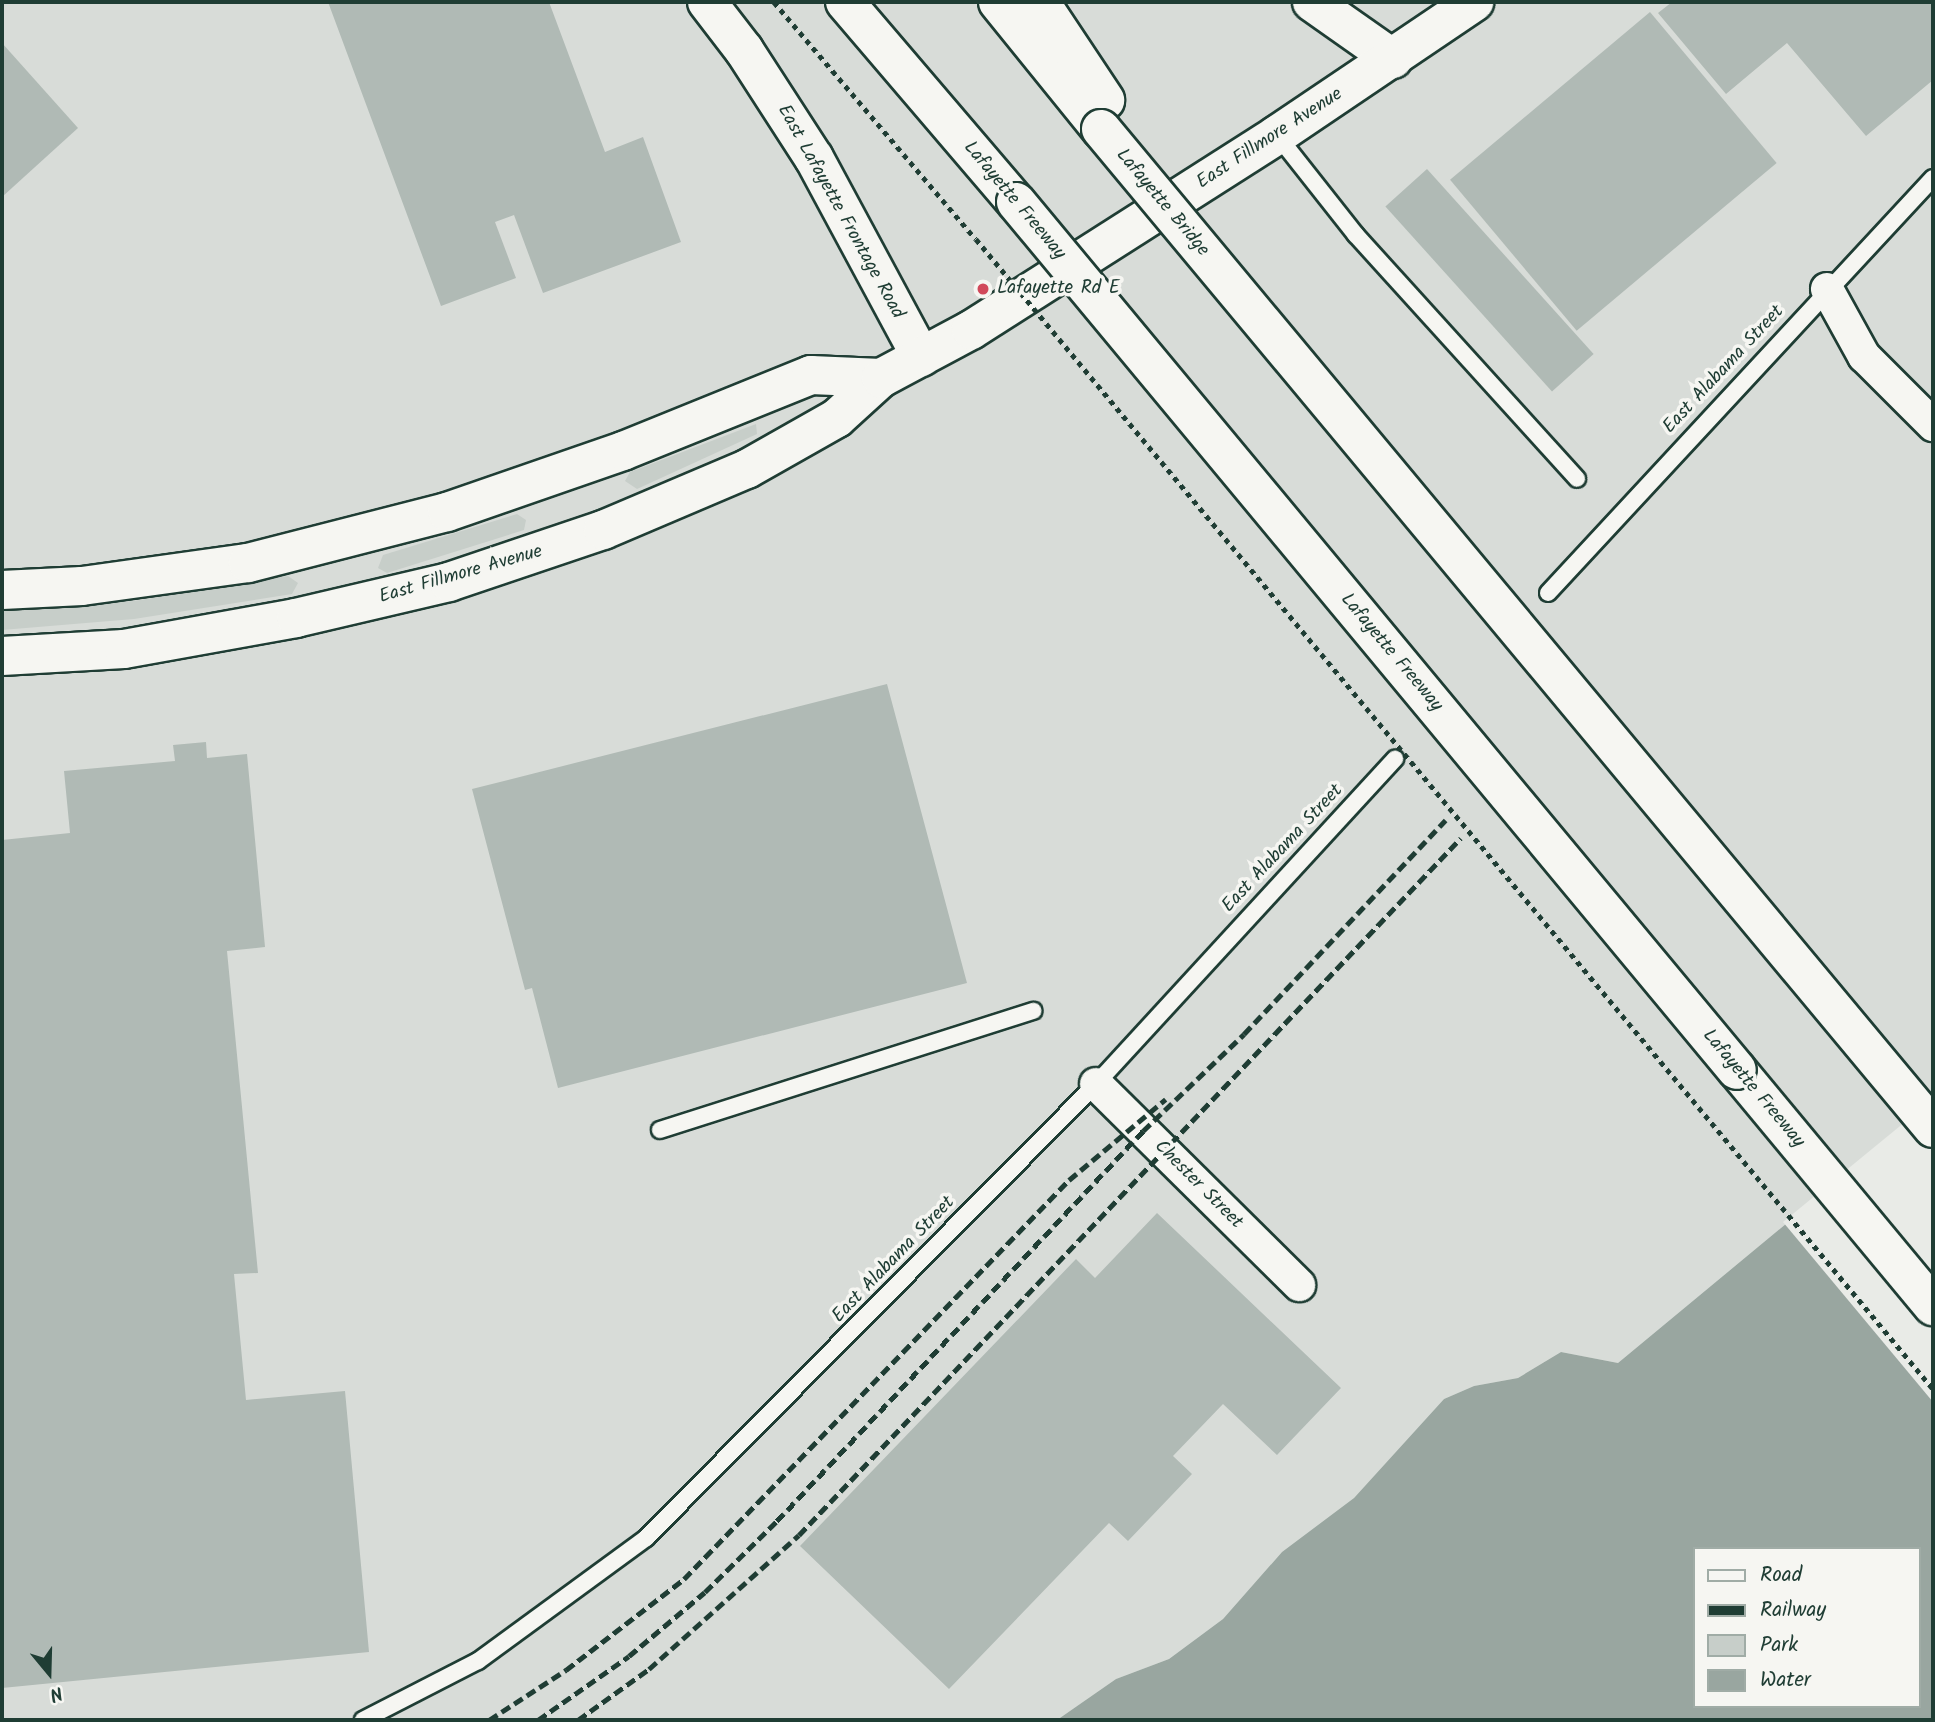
<!DOCTYPE html>
<style>
body{margin:0}
#map{position:relative;width:1935px;height:1722px;overflow:hidden;background:#e9ebe7;font-family:Kalam,sans-serif}
div>[style]{position:absolute}
[style*='--x']{left:calc(var(--x)*1px);top:calc(var(--y)*1px);width:calc(var(--w)*1px);rotate:calc(var(--a)*1deg)}
.built>*{inset:0;background:#d8dcd8}
.green>*{inset:0;background:#c7cec9}
.water>*{inset:0;background:#99a6a0}
.pier>*{inset:0;background:#e9ebe7}
.building>*{inset:0;background:#b0bab5;transform-origin:0 0}
.path>*{height:4.5px;margin-top:-2.25px;transform-origin:0;background:repeating-linear-gradient(90deg,#1f3d34 0 5px,transparent 0 10px)}
.roads{filter:drop-shadow(2px 0 #1f3d34) drop-shadow(-2px 0 #1f3d34) drop-shadow(0 2px #1f3d34) drop-shadow(0 -2px #1f3d34)}
.lane>*{height:16px;margin:-8px;padding:0 8px;transform-origin:8px;border-radius:8px;background:#f6f6f2}
.street>*{height:32px;margin:-16px;padding:0 16px;transform-origin:16px;border-radius:16px;background:#f6f6f2}
.secondary>*{height:38px;margin:-19px;padding:0 19px;transform-origin:19px;border-radius:19px;background:#f6f6f2}
.highway>*{height:38px;margin:-19px;padding:0 19px;transform-origin:19px;border-radius:19px;background:#f6f6f2}
.rail>*{height:5px;margin-top:-2.5px;transform-origin:0;background:repeating-linear-gradient(90deg,#1f3d34 0 10px,transparent 0 15px)}
.path-bridge>*{height:4.5px;margin-top:-2.25px;transform-origin:0;background:repeating-linear-gradient(90deg,#1f3d34 0 5px,transparent 0 10px)}
.bridges{filter:drop-shadow(2px 0 #1f3d34) drop-shadow(-2px 0 #1f3d34) drop-shadow(0 2px #1f3d34) drop-shadow(0 -2px #1f3d34)}
.highway-bridge>*{height:38px;margin:-19px;padding:0 19px;transform-origin:19px;border-radius:19px;background:#f6f6f2}
.dots>*{width:19px;height:19px;translate:-50% -50%;box-sizing:border-box;border:4px solid #f6f6f2;border-radius:50%}
span{translate:-50% -50%;white-space:nowrap;text-align:center;line-height:1.15;-webkit-text-stroke:7px #f6f6f2;paint-order:stroke}
.street-label{font-size:19px;color:#1f3d34}
.poi-label{font-size:19px;color:#1f3d34}
.left{translate:0 -50%;text-align:left}
.frame{position:absolute;inset:0;border:4px solid #1f3d34;pointer-events:none}
.legend{position:absolute;left:1693px;top:1547px;width:228px;height:161px;box-sizing:border-box;background:#f6f6f2;border:2px solid #a0aca6;margin:0;padding:9px 12px;list-style:none;font-size:21px;color:#1f3d34}
.legend li{display:flex;align-items:center;gap:14px;height:35px}
.legend b{width:35px;border:2px solid #a0aca6}
.north{position:absolute;left:14px;top:1638px;width:70px;height:70px;-webkit-text-stroke:5px #f6f6f2;paint-order:stroke;rotate:161deg;font-size:19px;font-weight:700;line-height:28px;text-align:center;color:#1f3d34}
.north::after{content:'';display:block;margin:auto;width:24px;height:32px;background:#1f3d34;clip-path:polygon(50% 0,100% 100%,50% 72%,0 100%)}
</style>
<div id="map">
<div class="built">
<i style="clip-path:polygon(2px 2px,1933px 2px,1933px 1102px,1618px 1363px,1561px 1352px,1518px 1378px,1474px 1386px,1444px 1399px,1354px 1498px,1282px 1552px,1223px 1619px,1169px 1659px,1116px 1679px,1057px 1720px,2px 1720px)"></i>
</div>
<div class="green">
<i style="clip-path:polygon(756px 424px,757px 434px,637px 489px,625px 481px,630px 472px)"></i>
<i style="clip-path:polygon(517px 514px,526px 520px,524px 530px,387px 573px,378px 568px,383px 555px)"></i>
<i style="clip-path:polygon(288px 576px,298px 583px,292px 594px,134px 619px,2px 630px,2px 611px,134px 601px)"></i>
</div>
<div class="water">
<i style="clip-path:polygon(evenodd,1933px 1102px,1933px 1720px,1057px 1720px,1116px 1679px,1169px 1659px,1223px 1619px,1282px 1552px,1354px 1498px,1444px 1399px,1474px 1386px,1518px 1378px,1561px 1352px,1618px 1363px,1933px 1102px,1695px 1549px,1919px 1549px,1919px 1706px,1695px 1706px,1695px 1549px)"></i>
</div>
<div class="pier">
<i style="clip-path:polygon(1933px 1099px,1933px 1402px,1783px 1222px)"></i>
</div>
<div class="building">
<i style="clip-path:polygon(328px 2px,549px 2px,605px 152px,643px 137px,681px 242px,543px 293px,514px 215px,495px 222px,516px 278px,441px 306px)"></i>
<i style="clip-path:polygon(1672px 2px,1933px 2px,1933px 80px,1866px 136px,1787px 43px,1726px 94px,1658px 13px)"></i>
<i style="left:1650px;top:12px;width:197px;height:261px;rotate:50deg"></i>
<i style="clip-path:polygon(2px 43px,78px 128px,2px 197px)"></i>
<i style="left:1427px;top:169px;width:249px;height:56px;rotate:48deg"></i>
<i style="clip-path:polygon(887px 684px,967px 983px,558px 1088px,532px 988px,525px 990px,472px 789px)"></i>
<i style="clip-path:polygon(206px 742px,207px 758px,247px 754px,265px 947px,227px 951px,258px 1273px,234px 1274px,246px 1400px,345px 1391px,369px 1652px,2px 1688px,2px 840px,70px 833px,64px 771px,175px 761px,173px 745px)"></i>
<i style="clip-path:polygon(1157px 1213px,1341px 1388px,1277px 1455px,1223px 1404px,1173px 1456px,1192px 1474px,1128px 1541px,1109px 1523px,949px 1689px,800px 1546px,1076px 1259px,1095px 1278px)"></i>
</div>
<div class="path">
<i style="--x:774;--y:2;--w:311;--a:49.6"></i>
</div>
<div class="roads">
<div class="lane">
<i style="--x:1277;--y:135;--w:127;--a:51.7"></i>
<i style="--x:1356;--y:235;--w:329;--a:47.8"></i>
<i style="--x:1548;--y:593;--w:566;--a:-47.15"></i>
<i style="--x:660;--y:1130;--w:392;--a:-17.7"></i>
<i style="--x:363;--y:1720;--w:129;--a:-27.2"></i>
<i style="--x:478;--y:1661;--w:208;--a:-36.2"></i>
<i style="--x:646;--y:1538;--w:639;--a:-45.25"></i>
<i style="--x:1096;--y:1084;--w:442;--a:-47.4"></i>
</div>
<div class="street">
<i style="--x:1827;--y:289;--w:77;--a:61.1"></i>
<i style="--x:1864;--y:356;--w:98;--a:45"></i>
<i style="--x:1096;--y:1084;--w:286;--a:44.7"></i>
</div>
<div class="secondary">
<i style="--x:707;--y:2;--w:61;--a:52.4"></i>
<i style="--x:744;--y:50;--w:129;--a:57.1"></i>
<i style="--x:814;--y:158;--w:226;--a:61.7"></i>
<i style="--x:1312;--y:2;--w:99;--a:35.1"></i>
<i style="--x:2;--y:590;--w:80;--a:-2.9"></i>
<i style="--x:82;--y:586;--w:168;--a:-7.9"></i>
<i style="--x:248;--y:563;--w:205;--a:-14.4"></i>
<i style="--x:447;--y:512;--w:186;--a:-19.1"></i>
<i style="--x:623;--y:451;--w:203;--a:-22"></i>
<i style="--x:811;--y:375;--w:70;--a:2.5"></i>
<i style="--x:2;--y:656;--w:122;--a:-3.3"></i>
<i style="--x:124;--y:649;--w:175;--a:-10.2"></i>
<i style="--x:296;--y:618;--w:157;--a:-13.2"></i>
<i style="--x:449;--y:582;--w:163;--a:-18.7"></i>
<i style="--x:603;--y:530;--w:156;--a:-23"></i>
<i style="--x:747;--y:469;--w:103;--a:-29.5"></i>
<i style="--x:837;--y:418;--w:59;--a:-42.3"></i>
<i style="--x:881;--y:378;--w:102;--a:-28.1"></i>
<i style="--x:971;--y:330;--w:363;--a:-32.5"></i>
<i style="--x:1277;--y:135;--w:238;--a:-34"></i>
</div>
<div class="highway">
<i style="--x:845;--y:2;--w:263;--a:49.5"></i>
<i style="--x:998;--y:2;--w:164;--a:51"></i>
<i style="--x:1040;--y:2;--w:118;--a:56.4"></i>
<i style="--x:1737;--y:1070;--w:307;--a:50.3"></i>
</div>
</div>
<div class="rail">
<i style="--x:489;--y:1720;--w:92;--a:-33"></i>
<i style="--x:566;--y:1670;--w:149;--a:-37.6"></i>
<i style="--x:684;--y:1579;--w:554;--a:-46.02"></i>
<i style="--x:1069;--y:1180;--w:126;--a:-39.9"></i>
<i style="--x:538;--y:1720;--w:111;--a:-35.1"></i>
<i style="--x:629;--y:1656;--w:99;--a:-40.1"></i>
<i style="--x:705;--y:1592;--w:101;--a:-44.6"></i>
<i style="--x:777;--y:1521;--w:535;--a:-46.82"></i>
<i style="--x:1143;--y:1131;--w:140;--a:-43.8"></i>
<i style="--x:1244;--y:1034;--w:294;--a:-46.7"></i>
<i style="--x:578;--y:1720;--w:87;--a:-35.7"></i>
<i style="--x:649;--y:1669;--w:201;--a:-41.8"></i>
<i style="--x:799;--y:1535;--w:961;--a:-46.48"></i>
</div>
<div class="path-bridge">
<i style="--x:976;--y:239;--w:1496;--a:50.23"></i>
</div>
<div class="bridges">
<div class="highway-bridge">
<i style="--x:1101;--y:129;--w:1300;--a:50.21"></i>
<i style="--x:1016;--y:202;--w:1128;--a:50.29"></i>
</div>
</div>
<div class="dots">
<i style="left:983px;top:289px;background:#d1495b"></i>
</div>
<div class="street-label">
<span style="left:1270px;top:139px;rotate:-33deg">East Fillmore Avenue</span>
<span style="left:1014px;top:201px;rotate:50deg">Lafayette Freeway</span>
<span style="left:1162px;top:203px;rotate:50deg">Lafayette Bridge</span>
<span style="left:840px;top:212px;rotate:61deg">East Lafayette Frontage Road</span>
<span style="left:1724px;top:370px;rotate:-47deg">East Alabama Street</span>
<span style="left:461px;top:575px;rotate:-16deg">East Fillmore Avenue</span>
<span style="left:1391px;top:653px;rotate:50deg">Lafayette Freeway</span>
<span style="left:1283px;top:849px;rotate:-47deg">East Alabama Street</span>
<span style="left:1753px;top:1089px;rotate:50deg">Lafayette Freeway</span>
<span style="left:1198px;top:1185px;rotate:45deg">Chester Street</span>
<span style="left:894px;top:1260px;rotate:-46deg">East Alabama Street</span>
</div>
<div class="poi-label">
<span class="left" style="left:997px;top:289px">Lafayette Rd E</span>
</div>
<div class="frame"></div>
<ul class="legend">
<li><b style="height:9px;background:#f6f6f2"></b>Road</li>
<li><b style="height:9px;background:#1f3d34"></b>Railway</li>
<li><b style="height:19px;background:#c7cec9"></b>Park</li>
<li><b style="height:19px;background:#99a6a0"></b>Water</li>
</ul>
<div class="north">N</div>
</div>
